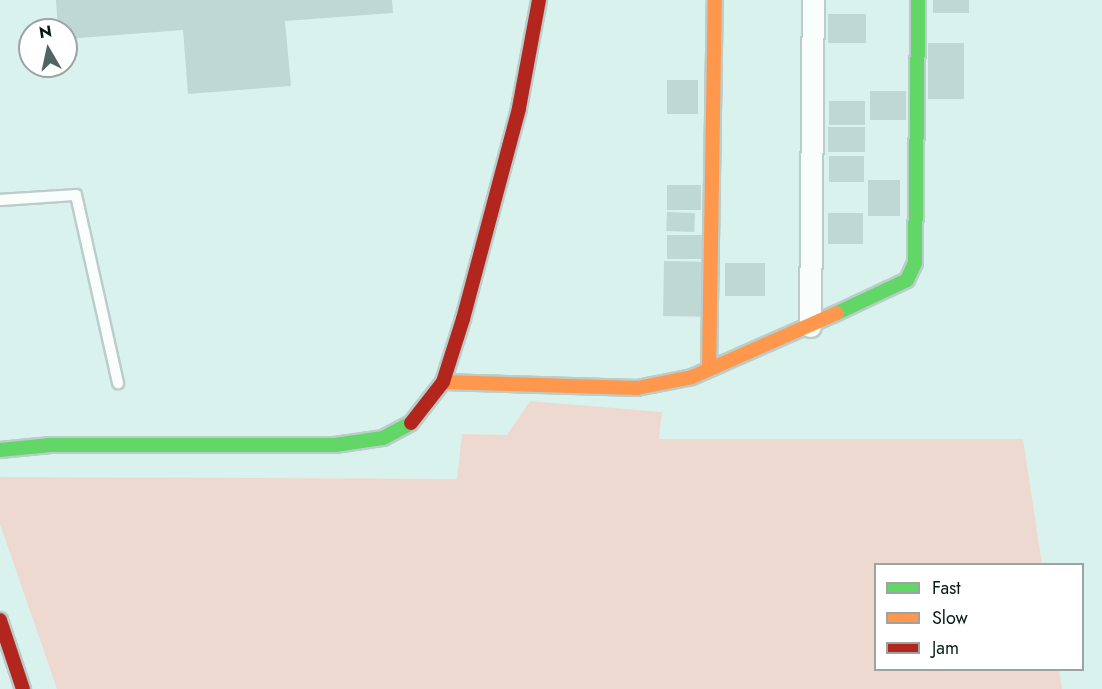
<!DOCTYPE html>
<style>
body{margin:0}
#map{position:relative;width:1102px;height:689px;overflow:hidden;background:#daf2ee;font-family:Jost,sans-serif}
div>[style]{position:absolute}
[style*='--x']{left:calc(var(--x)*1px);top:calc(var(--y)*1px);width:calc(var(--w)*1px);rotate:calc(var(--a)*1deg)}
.green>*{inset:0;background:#eed9d0}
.building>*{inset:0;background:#c0d8d4;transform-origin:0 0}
.roads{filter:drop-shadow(2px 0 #bacdca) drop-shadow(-2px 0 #bacdca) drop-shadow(0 2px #bacdca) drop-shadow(0 -2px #bacdca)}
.lane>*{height:10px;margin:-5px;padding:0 5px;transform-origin:5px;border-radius:5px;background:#f9fdfc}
.street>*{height:21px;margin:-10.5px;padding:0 10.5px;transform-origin:10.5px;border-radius:10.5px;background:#f9fdfc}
.fast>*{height:14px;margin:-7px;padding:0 7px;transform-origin:7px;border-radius:7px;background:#63d668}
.slow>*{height:14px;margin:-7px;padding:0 7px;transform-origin:7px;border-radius:7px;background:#ff974d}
.jam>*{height:14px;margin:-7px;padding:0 7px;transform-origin:7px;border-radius:7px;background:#b3261e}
span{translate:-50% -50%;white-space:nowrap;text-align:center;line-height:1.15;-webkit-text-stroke:6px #fff;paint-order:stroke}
.legend{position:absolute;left:874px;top:563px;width:210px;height:108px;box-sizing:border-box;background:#fff;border:2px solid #9ca3a2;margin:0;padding:8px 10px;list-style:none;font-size:18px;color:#071916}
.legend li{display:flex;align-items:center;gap:12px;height:30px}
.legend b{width:30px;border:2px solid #9ca3a2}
.north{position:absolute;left:18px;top:18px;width:60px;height:60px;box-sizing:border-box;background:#fff;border:2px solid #9ca3a2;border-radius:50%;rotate:351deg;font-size:16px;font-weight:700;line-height:24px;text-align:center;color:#071916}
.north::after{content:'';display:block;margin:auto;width:21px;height:27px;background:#516562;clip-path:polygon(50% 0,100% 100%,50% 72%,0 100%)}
</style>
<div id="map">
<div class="green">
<i style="clip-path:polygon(530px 401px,662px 412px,659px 439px,1023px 439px,1042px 564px,876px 564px,876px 670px,1059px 670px,1062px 689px,57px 689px,0 524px,0 477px,457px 479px,462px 434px,507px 435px)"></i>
</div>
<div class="building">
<i style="clip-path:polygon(56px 0,392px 0,393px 13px,285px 21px,291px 86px,188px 94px,183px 30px,66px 39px,66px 30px,58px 30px)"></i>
<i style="left:933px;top:0;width:36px;height:13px"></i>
<i style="left:866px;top:14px;width:29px;height:38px;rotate:90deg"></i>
<i style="left:928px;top:43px;width:36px;height:56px"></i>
<i style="left:667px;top:80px;width:31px;height:34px"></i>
<i style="left:870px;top:91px;width:36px;height:29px"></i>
<i style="left:829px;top:101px;width:36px;height:24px"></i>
<i style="left:828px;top:127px;width:37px;height:25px"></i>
<i style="left:829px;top:156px;width:35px;height:26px"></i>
<i style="left:868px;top:180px;width:32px;height:36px"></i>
<i style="left:667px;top:185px;width:34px;height:25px"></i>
<i style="left:667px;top:212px;width:28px;height:19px;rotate:2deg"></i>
<i style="left:863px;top:213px;width:31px;height:35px;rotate:90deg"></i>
<i style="left:667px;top:235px;width:35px;height:24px"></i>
<i style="left:664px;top:261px;width:39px;height:55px;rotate:1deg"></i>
<i style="left:725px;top:263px;width:40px;height:33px"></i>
</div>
<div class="roads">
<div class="lane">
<i style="--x:0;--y:200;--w:76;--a:-3.8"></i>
<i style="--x:76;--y:195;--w:193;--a:77.4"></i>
</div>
<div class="street">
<i style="--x:810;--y:326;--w:326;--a:-89.5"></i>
</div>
<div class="fast">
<i style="--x:837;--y:313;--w:77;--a:-25.2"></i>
<i style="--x:907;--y:280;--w:19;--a:-65"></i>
<i style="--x:915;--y:263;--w:263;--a:-89.3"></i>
<i style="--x:0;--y:450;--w:51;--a:-5.6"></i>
<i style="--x:51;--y:445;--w:284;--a:0"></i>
<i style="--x:335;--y:445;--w:49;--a:-8.3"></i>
<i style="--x:383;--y:438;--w:32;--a:-28"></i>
</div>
<div class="slow">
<i style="--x:709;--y:369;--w:369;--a:-89.1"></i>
<i style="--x:443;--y:382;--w:194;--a:1.8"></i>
<i style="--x:637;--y:388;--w:56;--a:-11.3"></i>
<i style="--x:692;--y:377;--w:158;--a:-23.8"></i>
</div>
<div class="jam">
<i style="--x:411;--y:423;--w:52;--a:-52"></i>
<i style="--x:443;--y:382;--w:66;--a:-72.4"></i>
<i style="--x:463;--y:319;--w:218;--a:-75.1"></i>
<i style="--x:519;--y:108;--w:110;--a:-79.5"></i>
<i style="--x:0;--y:620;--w:73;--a:71.6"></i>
</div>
</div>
<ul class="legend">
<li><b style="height:8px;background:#63d668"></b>Fast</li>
<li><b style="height:8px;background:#ff974d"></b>Slow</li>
<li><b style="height:8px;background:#b3261e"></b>Jam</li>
</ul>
<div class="north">N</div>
</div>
